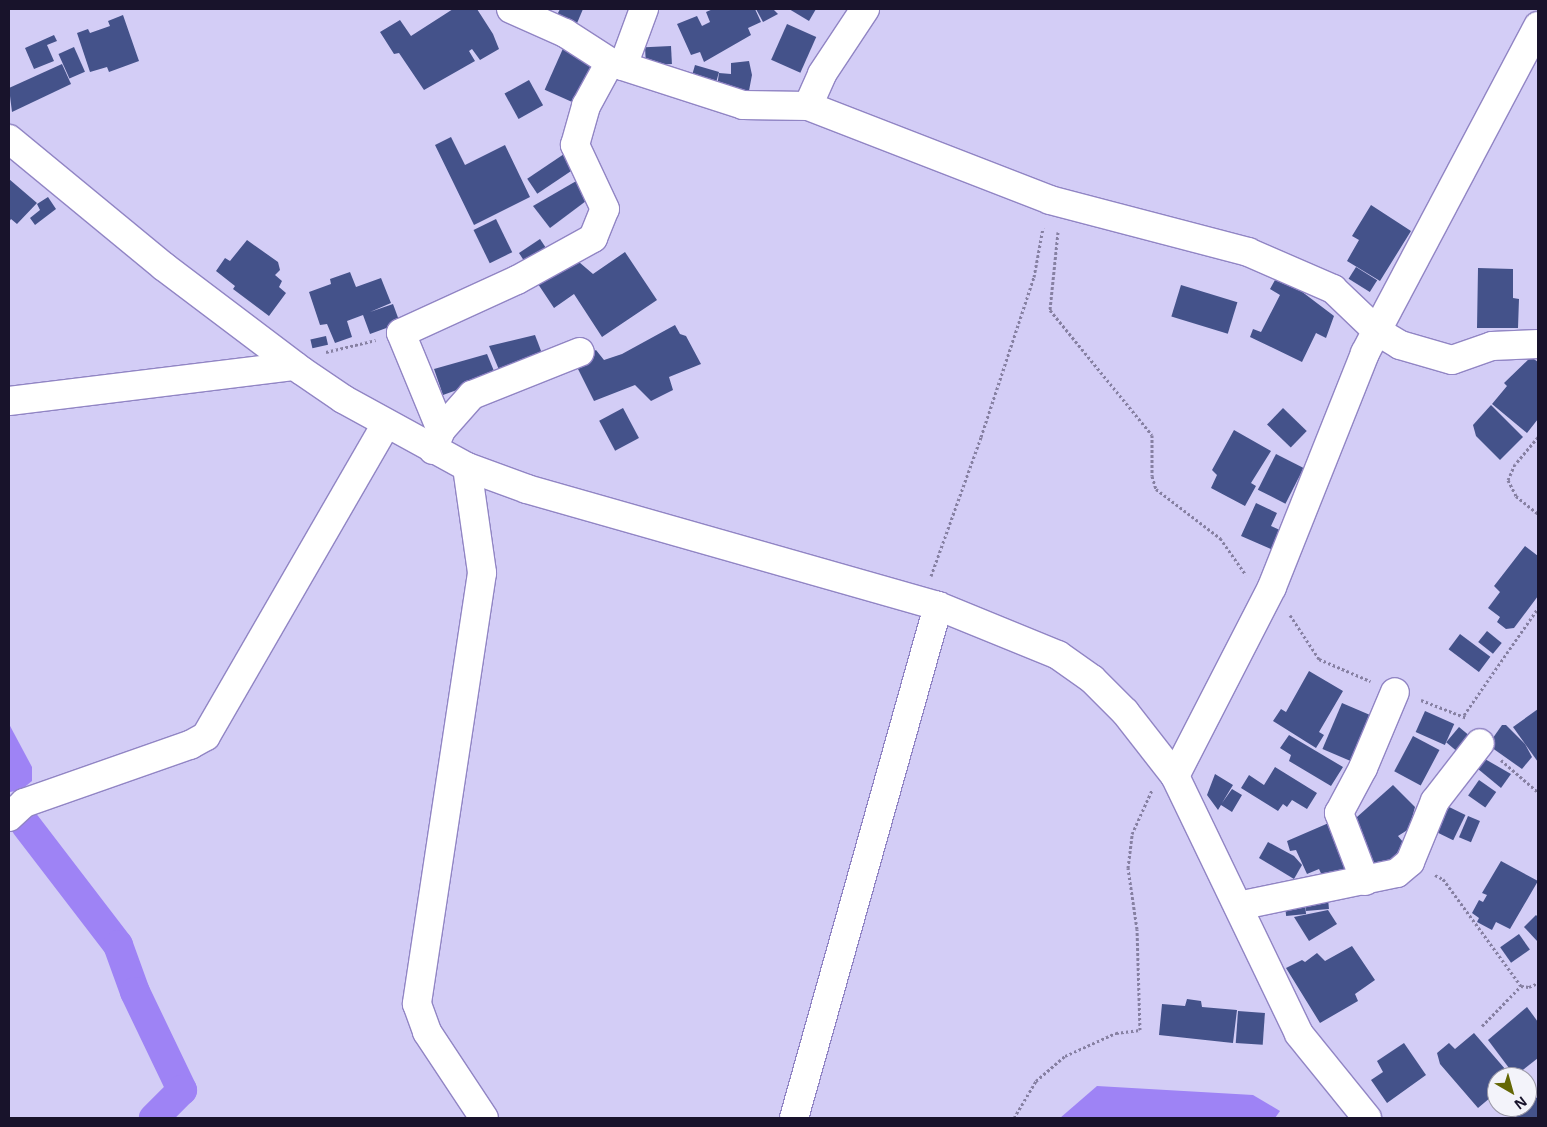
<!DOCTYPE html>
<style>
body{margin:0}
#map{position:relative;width:1547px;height:1127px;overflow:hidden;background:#d3cdf6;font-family:"Noto Sans",sans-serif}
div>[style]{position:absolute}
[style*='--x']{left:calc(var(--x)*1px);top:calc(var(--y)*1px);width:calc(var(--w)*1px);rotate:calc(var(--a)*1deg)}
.water>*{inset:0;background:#9e83f5}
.canal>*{height:30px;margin:-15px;padding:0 15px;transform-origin:15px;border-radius:15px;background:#9e83f5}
.building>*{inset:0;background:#44528a;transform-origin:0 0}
.path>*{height:3px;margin-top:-1.5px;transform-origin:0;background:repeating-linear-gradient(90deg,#8680a2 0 2.5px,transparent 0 5px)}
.roads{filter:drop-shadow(1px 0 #9185c4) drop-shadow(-1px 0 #9185c4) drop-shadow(0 1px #9185c4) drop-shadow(0 -1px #9185c4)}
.minor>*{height:28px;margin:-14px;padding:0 14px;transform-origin:14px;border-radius:14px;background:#fff}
span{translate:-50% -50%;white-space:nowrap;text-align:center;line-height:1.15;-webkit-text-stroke:5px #f3f3fa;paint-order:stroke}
.frame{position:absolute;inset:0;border:10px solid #18132b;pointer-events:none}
.north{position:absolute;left:1487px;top:1067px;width:50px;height:50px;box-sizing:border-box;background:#f3f3fa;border:1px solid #9b99a7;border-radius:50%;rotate:142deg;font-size:14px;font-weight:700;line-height:20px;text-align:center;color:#18132b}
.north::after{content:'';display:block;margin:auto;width:18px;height:22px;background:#646705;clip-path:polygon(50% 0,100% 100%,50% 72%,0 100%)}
</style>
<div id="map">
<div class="water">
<i style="clip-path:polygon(9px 724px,32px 767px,32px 781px,21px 790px,10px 792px)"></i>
<i style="clip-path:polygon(1097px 1086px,1253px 1095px,1280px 1111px,1275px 1118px,1060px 1118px)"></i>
</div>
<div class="canal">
<i style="--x:26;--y:825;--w:151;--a:52.5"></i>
<i style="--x:118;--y:945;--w:50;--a:70.1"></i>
<i style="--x:135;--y:992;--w:109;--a:64.4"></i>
<i style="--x:182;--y:1090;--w:40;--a:135"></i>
</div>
<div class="building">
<i style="clip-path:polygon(453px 9px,477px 9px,493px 34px,499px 49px,480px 60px,472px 49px,469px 51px,475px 61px,424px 90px,399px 53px,394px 54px,380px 32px,400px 20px,411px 36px)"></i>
<i style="clip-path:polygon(560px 9px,583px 9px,575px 28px,555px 19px)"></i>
<i style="clip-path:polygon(713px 9px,755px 9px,761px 22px,748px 28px,751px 35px,704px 62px,700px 52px,691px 55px,677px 24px,697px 16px,702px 26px,710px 22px,706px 12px)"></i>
<i style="clip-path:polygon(756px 9px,773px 9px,778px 14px,763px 22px)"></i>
<i style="clip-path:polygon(789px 9px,816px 9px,809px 21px)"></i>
<i style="clip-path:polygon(123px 15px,139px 61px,109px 72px,107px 67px,90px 72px,77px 33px,88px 29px,90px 33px,110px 26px,108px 21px)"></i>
<i style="left:787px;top:24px;width:32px;height:39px;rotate:24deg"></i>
<i style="clip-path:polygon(54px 35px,57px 41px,47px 45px,54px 61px,34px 69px,25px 48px)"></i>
<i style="left:565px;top:44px;width:35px;height:50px;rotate:24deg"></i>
<i style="left:671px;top:46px;width:18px;height:26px;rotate:87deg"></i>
<i style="left:74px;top:47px;width:27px;height:17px;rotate:66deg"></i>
<i style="clip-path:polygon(749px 61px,752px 75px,748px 96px,717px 87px,719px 73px,731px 74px,731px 63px)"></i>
<i style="clip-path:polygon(62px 64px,71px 84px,12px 112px,9px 88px)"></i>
<i style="left:695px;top:65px;width:25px;height:18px;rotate:16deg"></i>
<i style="left:529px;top:80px;width:29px;height:28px;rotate:61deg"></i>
<i style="clip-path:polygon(451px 137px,465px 165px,505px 145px,530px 197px,474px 225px,435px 145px)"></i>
<i style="left:567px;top:152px;width:18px;height:48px;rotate:56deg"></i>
<i style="clip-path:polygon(9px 179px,37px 203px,17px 224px,11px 219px,9px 222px)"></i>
<i style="clip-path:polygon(578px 180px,590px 198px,550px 228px,533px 206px)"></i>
<i style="clip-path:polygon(48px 197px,56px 209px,35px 225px,30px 218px,40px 210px,37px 204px)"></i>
<i style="clip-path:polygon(1371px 205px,1411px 231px,1380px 281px,1347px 261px,1359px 240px,1352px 236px)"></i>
<i style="left:496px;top:219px;width:37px;height:25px;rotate:64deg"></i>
<i style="clip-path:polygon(540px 239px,548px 251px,528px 267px,519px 253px)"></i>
<i style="clip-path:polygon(247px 240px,278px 262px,280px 270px,275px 275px,282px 281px,279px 287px,286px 293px,269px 316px,233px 289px,235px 286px,216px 271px,225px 258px,230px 261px)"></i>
<i style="clip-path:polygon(625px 252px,657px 300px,602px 337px,574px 294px,554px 308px,536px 281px,572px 256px,593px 274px)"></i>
<i style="left:1356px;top:267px;width:25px;height:14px;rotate:32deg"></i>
<i style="clip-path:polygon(1478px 268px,1513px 269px,1513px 298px,1519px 299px,1518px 328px,1477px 328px)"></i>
<i style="clip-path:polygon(350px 272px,356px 287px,381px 278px,391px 303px,370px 312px,393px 304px,400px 323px,370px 334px,363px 315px,347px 321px,352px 337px,335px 343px,327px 324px,320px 325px,309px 292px,331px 284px,330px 279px)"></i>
<i style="clip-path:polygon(1275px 280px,1301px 291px,1334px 316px,1326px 338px,1316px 333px,1302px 362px,1250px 337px,1253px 329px,1261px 332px,1280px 295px,1270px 289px)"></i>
<i style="left:1181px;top:285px;width:59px;height:33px;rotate:17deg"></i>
<i style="clip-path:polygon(675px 325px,680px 334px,686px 336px,701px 364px,669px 377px,673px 390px,651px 401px,635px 385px,594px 401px,574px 361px,596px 350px,604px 360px,622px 354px)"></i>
<i style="clip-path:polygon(535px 335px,543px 356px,500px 372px,489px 346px)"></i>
<i style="left:326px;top:336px;width:9px;height:16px;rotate:77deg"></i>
<i style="clip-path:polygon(487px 354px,496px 376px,443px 395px,434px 369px)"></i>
<i style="clip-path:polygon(1531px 357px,1538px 362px,1538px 419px,1527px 433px,1492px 404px,1507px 386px,1504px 383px)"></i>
<i style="clip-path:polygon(1491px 405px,1523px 437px,1500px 460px,1476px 436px,1473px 425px)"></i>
<i style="left:623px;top:408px;width:34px;height:27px;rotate:62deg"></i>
<i style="left:1283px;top:408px;width:33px;height:23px;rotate:44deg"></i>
<i style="clip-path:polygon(1234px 430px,1271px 451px,1251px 483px,1256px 486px,1245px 506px,1211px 488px,1217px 475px,1212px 470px)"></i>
<i style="left:1276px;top:454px;width:31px;height:40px;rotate:27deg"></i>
<i style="clip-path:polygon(1256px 503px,1277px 513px,1271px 526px,1282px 531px,1273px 550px,1241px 536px)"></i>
<i style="clip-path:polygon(1525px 546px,1538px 556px,1538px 596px,1514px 628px,1506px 629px,1497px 622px,1500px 617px,1488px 608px,1500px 592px,1494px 586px)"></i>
<i style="left:1487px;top:631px;width:19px;height:14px;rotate:39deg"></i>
<i style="left:1460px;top:634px;width:38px;height:19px;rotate:37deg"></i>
<i style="clip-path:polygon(1309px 671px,1343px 691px,1319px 732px,1324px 735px,1316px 748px,1273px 721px,1281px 709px,1286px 712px)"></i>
<i style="left:1342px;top:703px;width:33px;height:50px;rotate:23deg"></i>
<i style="clip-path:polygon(1538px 709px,1538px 762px,1513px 727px)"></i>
<i style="left:1425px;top:711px;width:32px;height:23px;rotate:24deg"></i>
<i style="clip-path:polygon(1502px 725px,1506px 725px,1525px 744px,1532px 757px,1522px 769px,1488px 745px)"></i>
<i style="left:1459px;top:727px;width:16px;height:20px;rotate:40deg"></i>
<i style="clip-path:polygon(1289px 735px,1343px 767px,1331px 786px,1289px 761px,1291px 755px,1280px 748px)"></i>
<i style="left:1413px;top:736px;width:30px;height:40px;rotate:28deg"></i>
<i style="clip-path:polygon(1478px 755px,1511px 774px,1501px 788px,1472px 764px)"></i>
<i style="clip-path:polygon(1275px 767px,1317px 793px,1307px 809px,1292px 800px,1287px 807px,1283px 804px,1278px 811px,1241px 788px,1249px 775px,1264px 785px)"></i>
<i style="clip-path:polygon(1215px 774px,1233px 785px,1222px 803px,1232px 789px,1242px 795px,1232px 812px,1221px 805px,1218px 810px,1207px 795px)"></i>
<i style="left:1479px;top:780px;width:21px;height:19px;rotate:35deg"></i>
<i style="clip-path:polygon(1393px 785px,1415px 807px,1409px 829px,1398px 836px,1403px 842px,1392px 862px,1373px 872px,1353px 812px,1357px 817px)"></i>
<i style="left:1443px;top:804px;width:25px;height:28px;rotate:26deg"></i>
<i style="left:1468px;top:816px;width:13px;height:23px;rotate:23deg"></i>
<i style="clip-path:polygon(1331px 822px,1355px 873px,1325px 882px,1319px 869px,1307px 874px,1296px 850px,1290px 851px,1287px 841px)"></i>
<i style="clip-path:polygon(1268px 842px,1294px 856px,1302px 865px,1294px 879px,1259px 858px)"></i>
<i style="clip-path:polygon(1501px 861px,1538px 881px,1510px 929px,1496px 922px,1492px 930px,1477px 922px,1479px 918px,1472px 913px,1479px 900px,1483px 902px,1487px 895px,1482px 893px)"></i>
<i style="left:1328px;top:898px;width:11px;height:23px;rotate:85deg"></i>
<i style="left:1305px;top:904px;width:10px;height:20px;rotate:84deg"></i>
<i style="clip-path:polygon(1328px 910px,1337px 924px,1309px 941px,1294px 917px)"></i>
<i style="clip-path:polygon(1536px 915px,1538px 917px,1538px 942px,1524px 927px)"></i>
<i style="left:1519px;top:934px;width:19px;height:23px;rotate:55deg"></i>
<i style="clip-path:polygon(1352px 946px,1375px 980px,1355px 994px,1358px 1001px,1320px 1023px,1286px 968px,1302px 960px,1305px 962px,1317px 953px,1325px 961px)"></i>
<i style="clip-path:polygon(1187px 999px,1201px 1001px,1202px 1007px,1237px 1010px,1233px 1043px,1159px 1035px,1162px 1004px,1185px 1006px)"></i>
<i style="clip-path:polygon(1527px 1007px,1538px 1022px,1538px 1058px,1515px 1076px,1488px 1040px)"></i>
<i style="left:1238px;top:1011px;width:27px;height:32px;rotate:4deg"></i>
<i style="clip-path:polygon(1474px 1033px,1512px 1077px,1497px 1077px,1497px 1092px,1478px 1108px,1440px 1064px,1437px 1053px,1449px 1043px,1455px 1049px)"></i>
<i style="clip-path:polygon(1404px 1043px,1426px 1075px,1387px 1103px,1371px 1080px,1383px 1072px,1377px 1061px)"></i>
<i style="clip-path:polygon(1538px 1096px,1538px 1118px,1515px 1118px,1527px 1104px,1529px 1106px)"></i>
</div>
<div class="path">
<i style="--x:1058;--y:232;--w:78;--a:95.9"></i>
<i style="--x:1050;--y:310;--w:161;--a:50.8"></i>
<i style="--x:1152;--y:435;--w:41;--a:90"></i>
<i style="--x:1152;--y:476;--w:14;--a:73"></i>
<i style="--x:1156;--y:489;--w:81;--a:37.4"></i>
<i style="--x:1220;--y:538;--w:45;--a:54.9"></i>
<i style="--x:326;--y:352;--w:51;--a:-13.5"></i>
<i style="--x:1538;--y:437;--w:35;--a:130"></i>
<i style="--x:1515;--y:464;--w:17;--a:114"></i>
<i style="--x:1508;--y:480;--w:18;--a:63"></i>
<i style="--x:1516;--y:496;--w:28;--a:39"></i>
<i style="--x:931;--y:576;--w:148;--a:-70.2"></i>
<i style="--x:981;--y:437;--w:169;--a:-71.7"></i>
<i style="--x:1034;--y:277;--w:50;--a:-79.6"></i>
<i style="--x:1290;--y:615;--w:53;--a:56.6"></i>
<i style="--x:1319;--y:659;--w:56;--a:23.3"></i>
<i style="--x:1421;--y:700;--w:49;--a:21.4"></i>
<i style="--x:1464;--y:715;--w:130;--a:-55.3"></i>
<i style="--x:1501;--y:760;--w:49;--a:40.9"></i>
<i style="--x:1435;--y:875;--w:9;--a:27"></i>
<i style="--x:1443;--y:879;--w:132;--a:53.9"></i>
<i style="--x:1521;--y:986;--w:8;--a:7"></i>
<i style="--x:1529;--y:987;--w:10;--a:-24"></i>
<i style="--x:1482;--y:1026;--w:56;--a:-45.7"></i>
<i style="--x:1014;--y:1118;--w:43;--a:-59.3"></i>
<i style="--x:1036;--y:1081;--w:38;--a:-41"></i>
<i style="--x:1065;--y:1056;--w:56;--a:-24.3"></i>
<i style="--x:1116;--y:1033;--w:24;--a:-7"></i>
<i style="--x:1140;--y:1030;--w:101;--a:-91.7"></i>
<i style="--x:1137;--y:929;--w:62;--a:-98.4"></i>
<i style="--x:1128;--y:868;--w:34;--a:-83"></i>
<i style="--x:1132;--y:834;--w:48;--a:-65.6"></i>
</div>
<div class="roads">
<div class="minor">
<i style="--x:511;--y:9;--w:59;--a:24"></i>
<i style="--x:565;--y:33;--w:54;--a:32.8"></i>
<i style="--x:610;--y:62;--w:140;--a:17.9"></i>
<i style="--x:743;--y:105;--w:65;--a:0.9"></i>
<i style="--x:808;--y:106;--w:260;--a:21.2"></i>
<i style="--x:1050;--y:200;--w:205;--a:14.7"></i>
<i style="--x:1248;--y:252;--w:93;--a:23.5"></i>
<i style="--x:1333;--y:289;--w:61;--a:43.7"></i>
<i style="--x:1377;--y:331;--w:27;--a:31"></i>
<i style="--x:1400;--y:345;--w:54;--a:16.1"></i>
<i style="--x:1452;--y:360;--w:42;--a:-19.3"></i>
<i style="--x:1492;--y:346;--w:46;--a:-2.5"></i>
<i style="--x:623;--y:66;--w:61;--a:-69.8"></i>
<i style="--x:808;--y:106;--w:35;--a:-66"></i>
<i style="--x:822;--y:74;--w:78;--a:-56.5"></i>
<i style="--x:9;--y:139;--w:200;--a:39.5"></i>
<i style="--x:163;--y:266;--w:174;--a:37.1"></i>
<i style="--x:302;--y:371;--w:50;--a:34.3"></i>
<i style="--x:343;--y:399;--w:141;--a:28.7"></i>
<i style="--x:467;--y:467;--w:64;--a:20.1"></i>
<i style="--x:527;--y:489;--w:427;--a:15.9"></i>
<i style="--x:938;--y:606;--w:130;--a:22.2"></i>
<i style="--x:1058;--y:655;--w:42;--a:35.2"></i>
<i style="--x:1092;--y:679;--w:47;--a:45"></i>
<i style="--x:1125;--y:712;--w:81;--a:52"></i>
<i style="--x:1175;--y:776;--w:286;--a:64.3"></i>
<i style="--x:1299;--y:1034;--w:108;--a:51"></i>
<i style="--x:9;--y:401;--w:288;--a:-7"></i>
<i style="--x:441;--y:430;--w:47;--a:-48.5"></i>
<i style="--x:472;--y:395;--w:116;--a:-21.7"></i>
<i style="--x:433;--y:450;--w:22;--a:-68"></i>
<i style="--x:441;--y:430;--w:105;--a:-112.4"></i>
<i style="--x:401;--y:333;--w:128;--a:-24.6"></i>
<i style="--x:517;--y:280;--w:87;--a:-28.9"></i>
<i style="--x:593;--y:238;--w:31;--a:-68"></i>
<i style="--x:605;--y:209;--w:71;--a:-115.1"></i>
<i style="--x:575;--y:145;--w:41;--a:-74.2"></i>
<i style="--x:586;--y:106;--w:50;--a:-61.4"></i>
<i style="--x:467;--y:467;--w:107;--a:81.9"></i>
<i style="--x:482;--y:573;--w:436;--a:98.6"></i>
<i style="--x:417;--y:1004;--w:30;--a:70"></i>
<i style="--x:427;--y:1032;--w:103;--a:56.5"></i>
<i style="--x:1175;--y:776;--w:212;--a:-62.8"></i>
<i style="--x:1272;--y:587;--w:252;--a:-68.3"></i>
<i style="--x:1365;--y:353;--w:370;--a:-62.1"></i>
<i style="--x:9;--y:817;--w:21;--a:-43"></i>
<i style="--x:24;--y:803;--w:176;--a:-19.3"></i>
<i style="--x:190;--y:745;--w:18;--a:-29"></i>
<i style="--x:206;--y:736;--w:360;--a:-60"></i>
<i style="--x:1365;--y:881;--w:73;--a:-110.9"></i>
<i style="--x:1339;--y:813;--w:51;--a:-61.9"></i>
<i style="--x:1363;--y:768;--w:82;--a:-67.2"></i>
<i style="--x:1238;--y:906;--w:162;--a:-11.7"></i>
<i style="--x:1397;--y:873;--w:17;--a:-40"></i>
<i style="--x:1410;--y:862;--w:66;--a:-67.7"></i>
<i style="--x:1435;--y:801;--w:73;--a:-52.2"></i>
<i style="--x:794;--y:1118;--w:532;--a:-74.29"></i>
</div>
</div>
<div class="frame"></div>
<div class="north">N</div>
</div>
